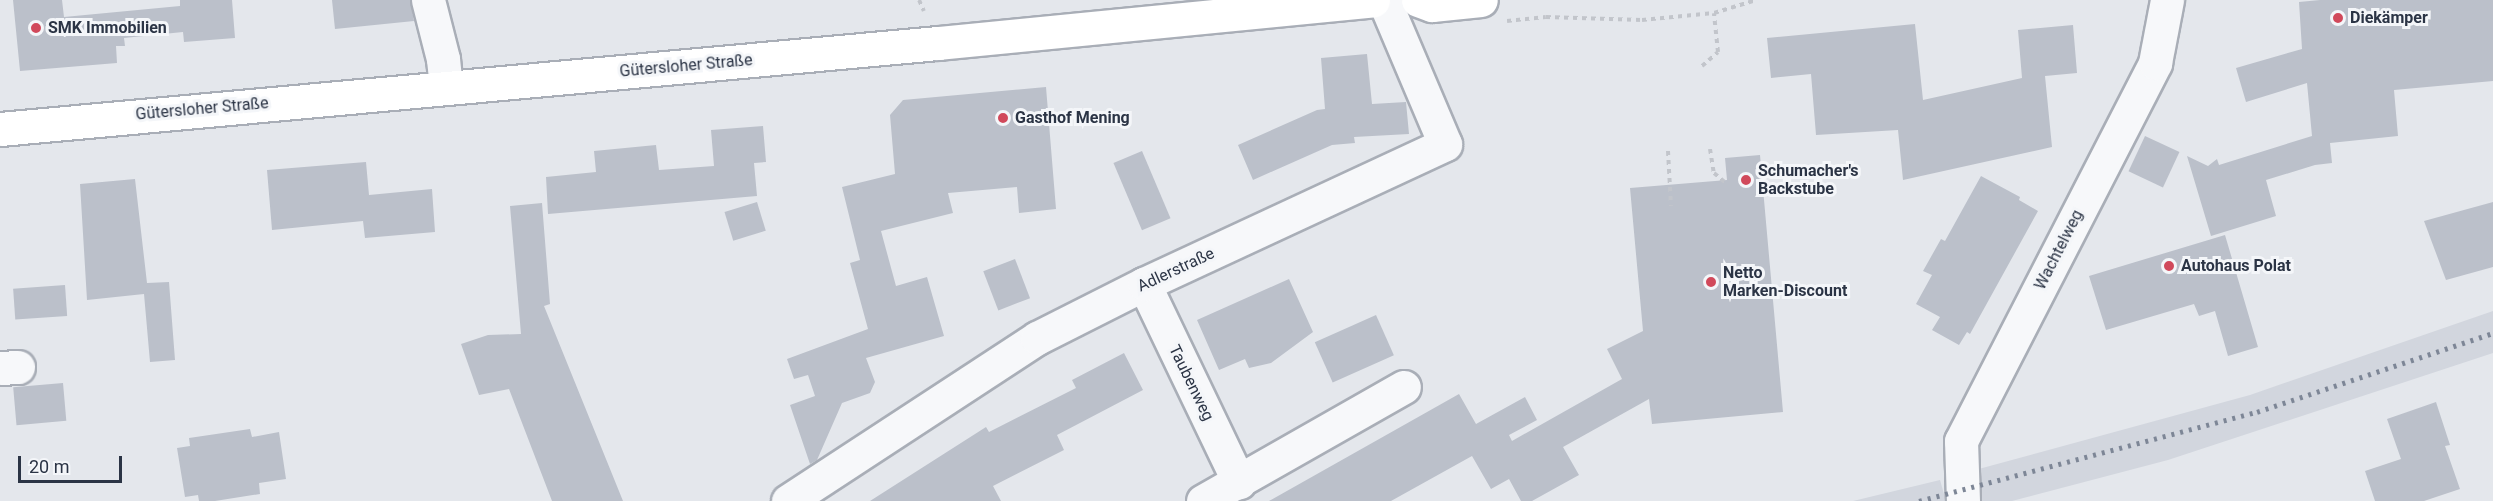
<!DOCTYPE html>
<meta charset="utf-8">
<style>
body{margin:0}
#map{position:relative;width:2493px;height:501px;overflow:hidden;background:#e4e7ec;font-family:Roboto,sans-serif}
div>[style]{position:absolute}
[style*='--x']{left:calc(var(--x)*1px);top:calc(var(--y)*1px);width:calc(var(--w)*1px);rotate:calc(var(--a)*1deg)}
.built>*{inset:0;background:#d2d6de}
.building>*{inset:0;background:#bbc0ca;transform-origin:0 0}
.path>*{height:4px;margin-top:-2px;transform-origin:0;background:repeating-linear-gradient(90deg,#c2c5cb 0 4.5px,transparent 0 9px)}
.roads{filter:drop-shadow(2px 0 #a9aeb7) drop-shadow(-2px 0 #a9aeb7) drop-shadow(0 2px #a9aeb7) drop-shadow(0 -2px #a9aeb7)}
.minor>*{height:33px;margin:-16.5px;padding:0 16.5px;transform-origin:16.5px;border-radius:16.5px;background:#f7f8fa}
.secondary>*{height:33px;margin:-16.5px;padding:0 16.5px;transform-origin:16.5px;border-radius:16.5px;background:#fff}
.rail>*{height:4.5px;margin-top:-2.25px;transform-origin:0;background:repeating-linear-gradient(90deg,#7d8696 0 3px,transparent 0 9px)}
.dots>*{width:16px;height:16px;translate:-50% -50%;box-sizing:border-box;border:3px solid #f4f6f9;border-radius:50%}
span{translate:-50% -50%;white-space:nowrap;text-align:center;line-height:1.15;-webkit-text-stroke:6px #f4f6f9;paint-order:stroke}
.poi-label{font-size:16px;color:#2b3445;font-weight:700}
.left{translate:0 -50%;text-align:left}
.street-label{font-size:16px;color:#2b3445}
.scale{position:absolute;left:18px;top:456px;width:104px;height:27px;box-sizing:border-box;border:3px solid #2b3445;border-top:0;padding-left:8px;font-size:18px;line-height:21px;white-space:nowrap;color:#2b3445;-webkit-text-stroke:4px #f4f6f9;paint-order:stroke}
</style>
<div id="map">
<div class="built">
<i style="clip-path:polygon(2493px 311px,2493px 353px,2168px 460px,2012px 501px,1981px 501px,1975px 470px,2250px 395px)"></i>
<i style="clip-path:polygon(1940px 480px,1946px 501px,1853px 501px)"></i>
</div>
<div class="building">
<i style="clip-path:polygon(13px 0,62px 0,64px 17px,180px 6px,180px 0,232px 0,235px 38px,184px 42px,183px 32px,124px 38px,125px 46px,116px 46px,117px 63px,20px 71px)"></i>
<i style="clip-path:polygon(332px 0,410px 0,414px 21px,335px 29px)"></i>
<i style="clip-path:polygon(2320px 0,2493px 0,2493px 81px,2394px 90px,2398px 136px,2330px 143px,2332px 163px,2315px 165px,2266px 180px,2276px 216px,2211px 236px,2187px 156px,2208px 166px,2217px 159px,2219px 165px,2312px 136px,2307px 83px,2246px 102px,2236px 68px,2302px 49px,2299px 2px)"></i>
<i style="clip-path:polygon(1915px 24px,1923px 100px,2022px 78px,2018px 30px,2073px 25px,2077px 73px,2045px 76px,2052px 147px,1903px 180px,1898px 130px,1816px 135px,1811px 74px,1771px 78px,1767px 38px)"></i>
<i style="clip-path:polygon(1367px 54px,1372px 104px,1406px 102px,1409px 134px,1354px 137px,1355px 143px,1332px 145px,1253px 180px,1238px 145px,1317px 110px,1325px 109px,1321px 58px)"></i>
<i style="clip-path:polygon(1046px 87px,1056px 209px,1019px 213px,1017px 187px,948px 193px,953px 213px,881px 231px,896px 286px,927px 277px,944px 336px,866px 358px,875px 382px,870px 393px,842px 403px,817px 460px,810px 464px,790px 405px,815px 396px,808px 375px,794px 379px,787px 359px,868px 329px,850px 263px,860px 260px,842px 187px,895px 174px,890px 115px,903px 100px)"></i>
<i style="clip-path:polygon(763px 126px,766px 162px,754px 163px,757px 196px,548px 214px,546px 177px,596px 172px,594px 151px,656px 145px,659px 170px,714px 166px,711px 130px)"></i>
<i style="left:2145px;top:136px;width:38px;height:39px;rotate:25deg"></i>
<i style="left:1142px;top:151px;width:73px;height:31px;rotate:67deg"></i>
<i style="clip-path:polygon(1760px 155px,1783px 412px,1652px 424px,1649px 399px,1563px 447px,1579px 475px,1532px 501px,1521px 501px,1509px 479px,1491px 489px,1472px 456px,1391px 501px,1269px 501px,1459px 394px,1476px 424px,1525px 397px,1537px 420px,1509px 435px,1512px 441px,1622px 379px,1607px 349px,1643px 331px,1630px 188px,1727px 180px,1725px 158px)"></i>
<i style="clip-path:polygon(366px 162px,369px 195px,432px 189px,435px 232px,365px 238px,363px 221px,272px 230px,267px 170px)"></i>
<i style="clip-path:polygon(1981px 176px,2020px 197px,2019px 200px,2038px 211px,1970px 334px,1967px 332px,1959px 345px,1932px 330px,1940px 317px,1916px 304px,1932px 275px,1923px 271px,1941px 239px,1945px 241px)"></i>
<i style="clip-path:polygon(135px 179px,147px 283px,169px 282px,175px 360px,150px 362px,144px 294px,87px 300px,80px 184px)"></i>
<i style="left:757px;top:202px;width:30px;height:34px;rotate:73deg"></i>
<i style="clip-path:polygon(2493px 202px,2493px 267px,2446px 280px,2424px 221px)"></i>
<i style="clip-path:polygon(542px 203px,550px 304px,544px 306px,623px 501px,552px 501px,509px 389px,479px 395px,461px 344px,488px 335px,521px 334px,510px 206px)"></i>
<i style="clip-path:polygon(2225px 235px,2258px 347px,2228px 356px,2215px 311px,2199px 316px,2194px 304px,2106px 330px,2089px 276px)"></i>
<i style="left:1015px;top:259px;width:42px;height:34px;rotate:69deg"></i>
<i style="clip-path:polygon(1289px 279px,1313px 332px,1271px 363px,1249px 368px,1245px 359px,1219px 370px,1197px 320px)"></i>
<i style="left:65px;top:285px;width:31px;height:52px;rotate:86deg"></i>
<i style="left:1376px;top:315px;width:44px;height:67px;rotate:66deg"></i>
<i style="clip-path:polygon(1124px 353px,1143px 390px,1057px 435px,1064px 450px,993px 486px,1001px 501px,870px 501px,986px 427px,989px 432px,1076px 388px,1072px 380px)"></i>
<i style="left:63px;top:383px;width:38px;height:50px;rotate:85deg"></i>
<i style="clip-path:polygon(2436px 402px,2450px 445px,2445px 446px,2460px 489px,2424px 501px,2375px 501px,2365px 471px,2401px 459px,2387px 419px)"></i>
<i style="clip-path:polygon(250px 429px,252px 437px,279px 432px,286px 479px,259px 483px,260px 494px,215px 501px,199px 501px,198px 495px,185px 497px,177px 448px,190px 446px,189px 438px)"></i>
</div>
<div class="path">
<i style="--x:919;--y:0;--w:12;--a:66"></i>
<i style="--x:1507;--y:21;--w:39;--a:-6"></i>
<i style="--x:1546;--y:17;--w:96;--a:1.8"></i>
<i style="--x:1642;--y:20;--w:72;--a:-5.6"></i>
<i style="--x:1714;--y:13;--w:44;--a:-17.2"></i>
<i style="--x:1702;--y:66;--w:21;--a:-41"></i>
<i style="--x:1718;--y:52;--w:39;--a:-96"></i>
<i style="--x:1710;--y:149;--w:24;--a:81"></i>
<i style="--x:1714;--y:173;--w:17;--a:40"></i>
<i style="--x:1668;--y:151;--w:55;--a:86.9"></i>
</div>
<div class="roads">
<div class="minor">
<i style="--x:428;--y:0;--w:61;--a:75.7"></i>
<i style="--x:443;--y:59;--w:29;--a:84"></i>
<i style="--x:1144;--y:284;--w:220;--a:64.4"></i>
<i style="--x:0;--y:368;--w:18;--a:-3"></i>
<i style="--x:788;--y:501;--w:298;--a:-33.2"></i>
<i style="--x:1037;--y:338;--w:120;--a:-26.8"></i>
<i style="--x:1144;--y:284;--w:332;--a:-24.9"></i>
<i style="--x:1445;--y:144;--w:156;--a:-113"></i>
<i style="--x:1203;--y:501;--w:231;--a:-29.6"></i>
<i style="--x:1963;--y:501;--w:60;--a:-91.9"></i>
<i style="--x:1961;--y:441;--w:425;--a:-62.8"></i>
<i style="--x:2155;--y:63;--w:64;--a:-79.2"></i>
</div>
<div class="secondary">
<i style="--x:1418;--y:0;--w:15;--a:20"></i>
<i style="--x:1432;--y:5;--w:49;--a:-5.8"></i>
<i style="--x:0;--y:129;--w:942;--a:-5.24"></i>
<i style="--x:938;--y:43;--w:437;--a:-5.6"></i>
</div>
</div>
<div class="rail">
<i style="--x:1919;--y:501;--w:350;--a:-14.8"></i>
<i style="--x:2257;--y:412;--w:249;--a:-18.5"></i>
</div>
<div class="dots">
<i style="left:2338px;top:18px;background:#d1495b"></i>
<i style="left:36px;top:28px;background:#d1495b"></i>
<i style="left:1003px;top:118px;background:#d1495b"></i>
<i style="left:1746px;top:180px;background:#d1495b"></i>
<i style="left:2169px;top:266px;background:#d1495b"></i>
<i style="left:1711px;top:282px;background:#d1495b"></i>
</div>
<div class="poi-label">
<span class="left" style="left:2350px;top:18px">Diekämper</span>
<span class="left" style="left:48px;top:28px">SMK Immobilien</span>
<span class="left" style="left:1015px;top:118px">Gasthof Mening</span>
<span class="left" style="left:1758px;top:180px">Schumacher's<br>Backstube</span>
<span class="left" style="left:2181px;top:266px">Autohaus Polat</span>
<span class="left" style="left:1723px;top:282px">Netto<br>Marken-Discount</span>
</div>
<div class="street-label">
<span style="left:686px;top:66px;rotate:-5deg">Gütersloher Straße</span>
<span style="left:202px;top:109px;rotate:-5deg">Gütersloher Straße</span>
<span style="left:2059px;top:250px;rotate:-63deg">Wachtelweg</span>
<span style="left:1176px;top:270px;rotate:-25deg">Adlerstraße</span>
<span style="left:1191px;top:383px;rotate:64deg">Taubenweg</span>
</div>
<div class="scale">20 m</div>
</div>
